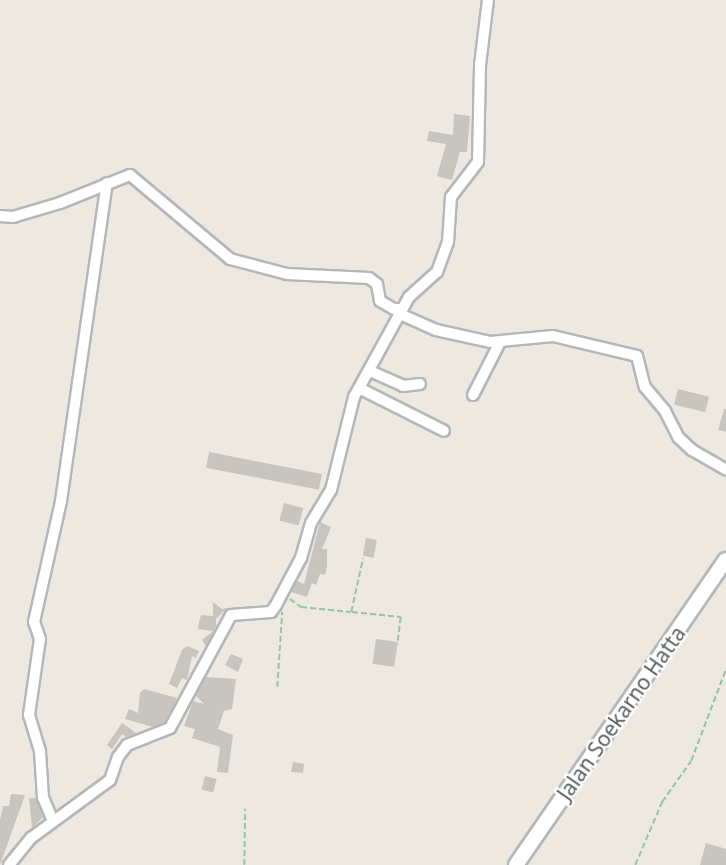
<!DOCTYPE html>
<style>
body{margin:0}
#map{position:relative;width:726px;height:865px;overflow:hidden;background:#ede9e0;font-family:"Noto Sans",sans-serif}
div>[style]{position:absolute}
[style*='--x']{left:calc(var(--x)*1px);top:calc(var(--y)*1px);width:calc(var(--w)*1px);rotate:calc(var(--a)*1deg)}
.building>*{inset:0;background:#c8c4be;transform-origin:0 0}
.path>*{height:1.5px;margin-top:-0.75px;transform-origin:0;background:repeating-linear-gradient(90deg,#94c79f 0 6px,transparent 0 9px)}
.roads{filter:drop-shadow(2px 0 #b3b7bc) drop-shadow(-2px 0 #b3b7bc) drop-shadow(0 2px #b3b7bc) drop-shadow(0 -2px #b3b7bc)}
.minor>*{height:10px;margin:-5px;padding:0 5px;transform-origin:5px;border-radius:5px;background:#fff}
.tertiary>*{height:14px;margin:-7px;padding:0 7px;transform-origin:7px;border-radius:7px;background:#fff}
span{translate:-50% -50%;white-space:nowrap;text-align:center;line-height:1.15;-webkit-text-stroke:4.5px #fff;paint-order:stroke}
.street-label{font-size:21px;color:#595e62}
</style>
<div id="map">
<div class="building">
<i style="clip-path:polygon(454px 114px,470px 116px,467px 152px,460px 152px,452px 180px,437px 176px,446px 144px,427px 141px,429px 131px,453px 135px)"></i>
<i style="left:678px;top:389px;width:32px;height:16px;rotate:14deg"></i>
<i style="clip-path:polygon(724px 409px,726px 409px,726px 432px,718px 430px)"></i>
<i style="left:209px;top:452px;width:115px;height:16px;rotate:11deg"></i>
<i style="left:284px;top:503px;width:20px;height:18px;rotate:15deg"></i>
<i style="clip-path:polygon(320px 522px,331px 527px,322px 549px,327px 549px,327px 566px,325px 575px,320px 574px,316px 585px,312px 583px,307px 597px,291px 592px,297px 581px,304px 584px)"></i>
<i style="left:366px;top:538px;width:11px;height:18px;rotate:10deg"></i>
<i style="clip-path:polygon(213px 602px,222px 609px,240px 605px,227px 608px,216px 619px,216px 626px,206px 646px,202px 640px,213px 631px,198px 629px,199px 622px,201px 615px,213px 616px)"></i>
<i style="left:376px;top:639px;width:22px;height:25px;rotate:8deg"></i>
<i style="clip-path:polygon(187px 646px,199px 651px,196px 658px,192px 656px,187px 680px,182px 678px,177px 688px,169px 684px,182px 650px)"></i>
<i style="clip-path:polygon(231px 654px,243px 659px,238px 672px,225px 665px)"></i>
<i style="clip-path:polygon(206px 677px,236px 679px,232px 709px,224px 711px,218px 729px,233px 735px,228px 773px,217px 772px,220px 747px,192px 738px,195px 729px,184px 726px,193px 701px,204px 704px,196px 696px)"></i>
<i style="clip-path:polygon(144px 689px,177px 698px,165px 722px,153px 727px,125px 719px,129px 709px,138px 713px,140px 693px)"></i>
<i style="clip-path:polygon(122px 723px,136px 733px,126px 737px,122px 734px,112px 749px,107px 745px)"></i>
<i style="clip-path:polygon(293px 762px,304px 764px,303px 773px,291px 772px)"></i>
<i style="left:205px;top:776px;width:12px;height:14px;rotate:14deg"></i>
<i style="clip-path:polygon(11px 794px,25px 795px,0 865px,0 820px,3px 806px,9px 806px)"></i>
<i style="clip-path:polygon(29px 798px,36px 798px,43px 817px,32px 828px)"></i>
<i style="clip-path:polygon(706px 843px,726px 849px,726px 865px,700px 865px)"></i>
</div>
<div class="path">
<i style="--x:290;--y:599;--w:14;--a:36"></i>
<i style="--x:301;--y:607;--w:50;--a:5.7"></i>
<i style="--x:351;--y:612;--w:55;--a:-77.5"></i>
<i style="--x:352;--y:612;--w:49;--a:5.8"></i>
<i style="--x:401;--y:617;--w:24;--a:97"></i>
<i style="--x:277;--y:687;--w:75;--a:-86.2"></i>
<i style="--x:244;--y:865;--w:56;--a:-89"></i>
<i style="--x:635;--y:865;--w:69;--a:-66.8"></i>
<i style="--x:662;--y:802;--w:50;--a:-54.7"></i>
<i style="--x:691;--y:761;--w:98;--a:-69.2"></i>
</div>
<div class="roads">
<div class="minor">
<i style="--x:0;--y:216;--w:13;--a:4"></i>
<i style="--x:13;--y:217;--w:49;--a:-16.6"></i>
<i style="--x:60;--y:203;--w:75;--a:-21.8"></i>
<i style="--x:130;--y:175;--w:131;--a:40"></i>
<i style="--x:230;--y:259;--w:59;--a:14.7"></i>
<i style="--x:287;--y:274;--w:82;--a:2.8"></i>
<i style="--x:369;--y:278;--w:10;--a:37"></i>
<i style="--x:377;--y:284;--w:17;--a:80"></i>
<i style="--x:380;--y:301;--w:16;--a:30"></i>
<i style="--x:394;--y:309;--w:8;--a:0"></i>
<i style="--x:400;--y:314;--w:39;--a:24"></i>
<i style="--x:436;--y:330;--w:55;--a:12.5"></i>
<i style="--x:490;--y:342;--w:63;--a:-5.4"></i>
<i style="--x:553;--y:336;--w:86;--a:13.4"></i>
<i style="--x:637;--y:356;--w:32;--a:76"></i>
<i style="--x:645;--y:387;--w:31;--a:50"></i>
<i style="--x:665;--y:411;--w:30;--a:63"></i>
<i style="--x:679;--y:438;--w:18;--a:43"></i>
<i style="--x:692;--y:450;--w:39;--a:30"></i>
<i style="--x:370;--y:371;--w:36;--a:24"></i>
<i style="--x:403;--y:386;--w:17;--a:-7"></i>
<i style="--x:359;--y:388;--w:95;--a:26.8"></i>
<i style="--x:473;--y:395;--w:59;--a:-63"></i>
<i style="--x:53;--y:821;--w:25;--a:-113"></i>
<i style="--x:43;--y:798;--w:47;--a:-93.7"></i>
<i style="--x:40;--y:751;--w:38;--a:-107"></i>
<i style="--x:29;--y:715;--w:77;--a:-81.8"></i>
<i style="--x:40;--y:639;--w:18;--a:-109"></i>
<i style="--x:34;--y:622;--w:124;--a:-77.4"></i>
<i style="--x:61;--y:501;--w:321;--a:-81.8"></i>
<i style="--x:9;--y:865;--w:35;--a:-51"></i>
<i style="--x:31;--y:838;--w:98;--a:-36.3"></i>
<i style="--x:110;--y:780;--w:24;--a:-71"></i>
<i style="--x:118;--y:757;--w:15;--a:-53"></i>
<i style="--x:127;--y:745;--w:46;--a:-21.6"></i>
<i style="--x:170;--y:728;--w:128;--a:-61.6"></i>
<i style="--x:231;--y:615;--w:40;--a:-4.3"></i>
<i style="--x:271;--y:612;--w:9;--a:-54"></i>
<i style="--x:276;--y:605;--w:53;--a:-62"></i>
<i style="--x:301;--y:558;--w:36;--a:-74"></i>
<i style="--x:311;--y:523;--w:39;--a:-59"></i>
<i style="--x:331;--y:490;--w:96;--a:-76.1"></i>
<i style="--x:354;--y:397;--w:114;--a:-61.2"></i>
<i style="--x:409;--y:297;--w:38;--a:-42"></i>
<i style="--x:437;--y:272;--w:32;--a:-70"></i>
<i style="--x:448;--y:242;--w:45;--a:-86.2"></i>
<i style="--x:451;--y:197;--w:44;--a:-52.4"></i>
<i style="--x:478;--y:162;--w:97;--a:-88.8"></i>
<i style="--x:480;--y:65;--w:65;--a:-83"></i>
</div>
<div class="tertiary">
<i style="--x:516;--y:865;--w:370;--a:-55.5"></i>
</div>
</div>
<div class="street-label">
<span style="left:621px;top:713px;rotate:-55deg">Jalan Soekarno Hatta</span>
</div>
</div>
